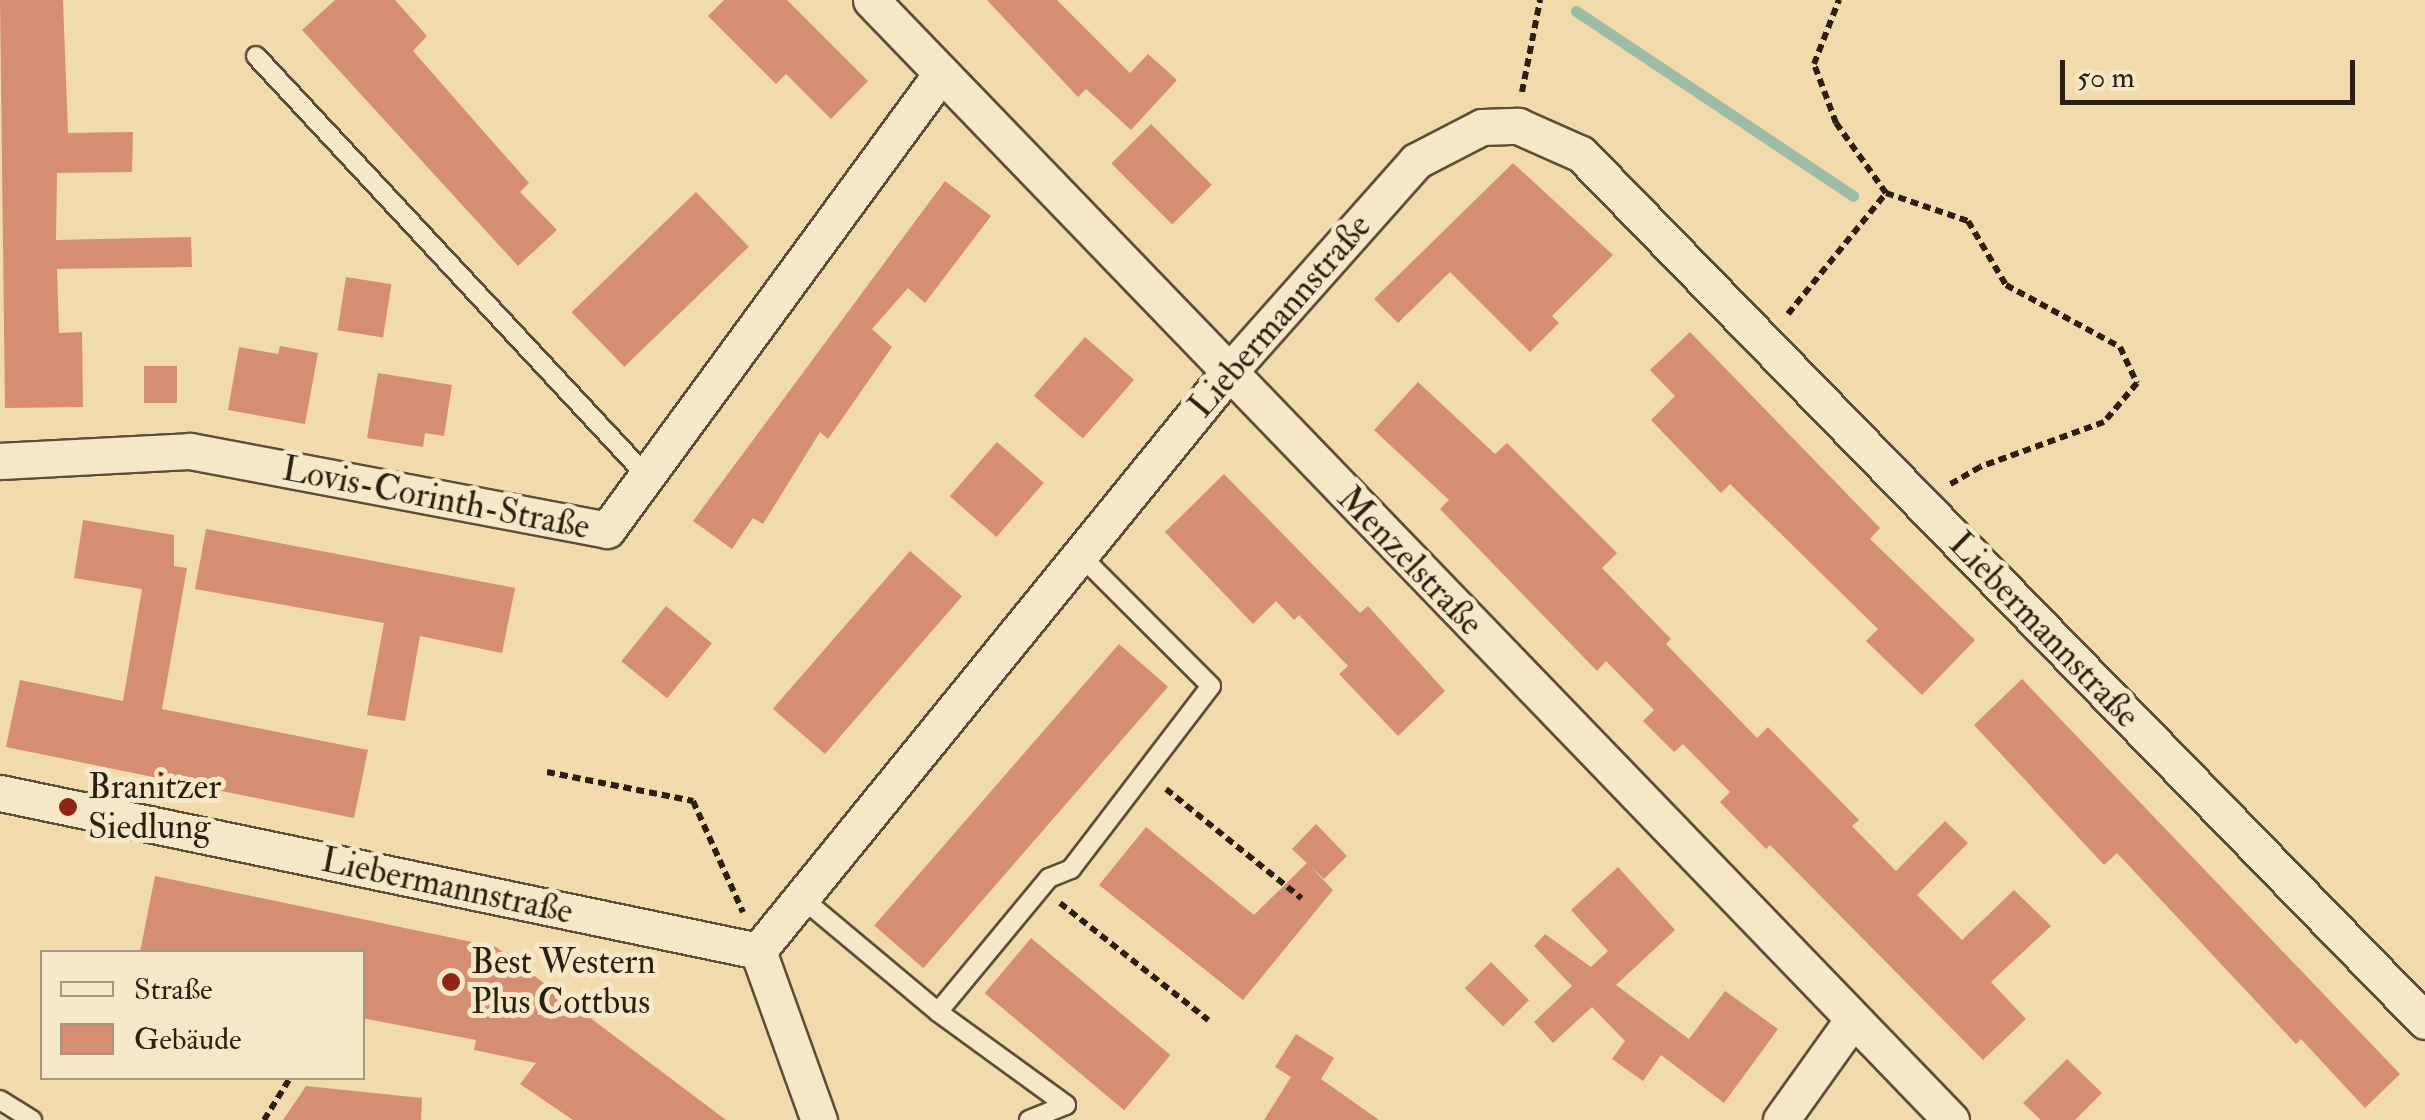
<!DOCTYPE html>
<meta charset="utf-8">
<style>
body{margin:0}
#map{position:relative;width:2425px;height:1120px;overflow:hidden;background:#f1daac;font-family:"IM FELL Double Pica",serif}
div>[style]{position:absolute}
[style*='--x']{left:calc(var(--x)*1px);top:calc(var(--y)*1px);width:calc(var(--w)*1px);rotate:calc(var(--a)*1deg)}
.stream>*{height:11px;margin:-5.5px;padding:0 5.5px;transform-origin:5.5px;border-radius:5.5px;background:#9cbba4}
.building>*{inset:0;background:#d68e72;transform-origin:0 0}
.path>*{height:6px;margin-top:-3px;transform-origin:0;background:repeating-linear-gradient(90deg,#2d1f10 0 8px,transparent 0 13px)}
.roads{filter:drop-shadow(2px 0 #5e4e37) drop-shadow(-2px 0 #5e4e37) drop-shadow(0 2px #5e4e37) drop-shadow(0 -2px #5e4e37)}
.service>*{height:18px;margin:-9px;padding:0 9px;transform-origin:9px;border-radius:9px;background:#f6e7c9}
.minor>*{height:35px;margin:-17.5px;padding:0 17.5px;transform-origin:17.5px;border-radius:17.5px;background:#f6e7c9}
.dots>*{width:28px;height:28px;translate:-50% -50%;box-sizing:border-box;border:5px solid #f6e7c9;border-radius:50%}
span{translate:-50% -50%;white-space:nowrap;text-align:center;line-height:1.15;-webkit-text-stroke:10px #f6e7c9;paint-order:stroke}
.street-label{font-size:35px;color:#2d1f10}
.poi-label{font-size:35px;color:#2d1f10}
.left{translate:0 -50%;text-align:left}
.legend{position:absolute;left:40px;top:950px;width:325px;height:130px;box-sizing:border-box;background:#f6e7c9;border:2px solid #a6977f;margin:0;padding:12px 18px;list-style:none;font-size:30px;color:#2d1f10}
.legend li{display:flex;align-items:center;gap:20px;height:50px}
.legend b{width:50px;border:2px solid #a6977f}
.scale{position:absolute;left:2060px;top:60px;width:295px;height:45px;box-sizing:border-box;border:5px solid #2d1f10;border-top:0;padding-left:12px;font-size:30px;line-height:35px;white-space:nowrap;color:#2d1f10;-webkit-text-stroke:8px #f6e7c9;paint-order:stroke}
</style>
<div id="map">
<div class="stream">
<i style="--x:1576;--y:11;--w:333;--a:33.7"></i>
</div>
<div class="building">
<i style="clip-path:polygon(0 0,63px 0,68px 133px,133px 132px,132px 172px,57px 173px,56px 240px,191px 237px,192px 267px,57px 269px,59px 333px,82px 332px,83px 407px,5px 408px)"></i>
<i style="clip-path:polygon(335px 0,395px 0,427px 36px,413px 51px,529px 183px,520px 192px,557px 230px,518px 266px,302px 30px)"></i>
<i style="clip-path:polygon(724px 0,787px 0,868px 81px,831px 119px,786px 74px,776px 84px,708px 16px)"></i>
<i style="clip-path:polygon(987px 0,1057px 0,1130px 73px,1148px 54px,1177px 80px,1131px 130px,1086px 89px,1078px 97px)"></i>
<i style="left:1151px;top:124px;width:86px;height:56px;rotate:45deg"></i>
<i style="clip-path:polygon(1513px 163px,1613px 255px,1552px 316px,1559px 323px,1530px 352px,1450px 272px,1398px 323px,1374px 299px)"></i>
<i style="clip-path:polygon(945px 181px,991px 216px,925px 303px,908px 288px,872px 329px,892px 347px,828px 439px,820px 432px,763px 524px,753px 518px,732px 549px,693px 521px)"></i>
<i style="left:696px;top:192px;width:76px;height:173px;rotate:46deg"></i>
<i style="left:346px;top:277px;width:46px;height:54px;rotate:9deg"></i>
<i style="clip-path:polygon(1690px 332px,1880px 528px,1870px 539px,1975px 640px,1922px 695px,1866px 641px,1878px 629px,1730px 484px,1721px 493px,1651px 420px,1675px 396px,1650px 370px)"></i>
<i style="left:1085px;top:337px;width:65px;height:78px;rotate:41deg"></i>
<i style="clip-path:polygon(280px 346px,318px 353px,305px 424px,228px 410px,239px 347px,278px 354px)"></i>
<i style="left:144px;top:366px;width:33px;height:37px"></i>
<i style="clip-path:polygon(378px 373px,452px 385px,444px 436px,425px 433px,423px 447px,367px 438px)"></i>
<i style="clip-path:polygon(1418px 382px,1495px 454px,1507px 443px,1617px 553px,1602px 568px,1671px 639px,1666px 644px,1757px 738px,1768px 727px,1859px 820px,1852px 826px,1896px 871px,1945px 821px,1968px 843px,1917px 895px,1962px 940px,2014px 890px,2051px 926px,1991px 982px,2026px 1019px,1983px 1060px,1770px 845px,1766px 849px,1720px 802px,1730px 792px,1683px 744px,1674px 752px,1643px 721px,1654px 710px,1606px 661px,1597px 671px,1440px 509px,1449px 500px,1374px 430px)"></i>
<i style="left:997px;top:442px;width:62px;height:72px;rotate:41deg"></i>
<i style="clip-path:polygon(1224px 474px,1360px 613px,1368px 606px,1445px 691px,1398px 736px,1339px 674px,1348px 666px,1299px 615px,1294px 620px,1276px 601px,1253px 624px,1165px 532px)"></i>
<i style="clip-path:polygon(83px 520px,174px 535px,174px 566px,187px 568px,162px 709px,368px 750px,354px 818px,6px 747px,20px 680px,123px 701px,142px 589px,74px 578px)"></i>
<i style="clip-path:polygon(206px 529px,515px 588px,502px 653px,420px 636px,405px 721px,367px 715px,384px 623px,195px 589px)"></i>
<i style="left:910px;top:551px;width:69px;height:209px;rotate:41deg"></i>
<i style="left:666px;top:606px;width:59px;height:71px;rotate:39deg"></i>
<i style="left:1119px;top:644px;width:65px;height:373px;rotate:41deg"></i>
<i style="clip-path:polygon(2022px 679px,2400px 1074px,2365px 1108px,2301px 1039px,2296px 1044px,2117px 853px,2104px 865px,1974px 725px)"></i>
<i style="clip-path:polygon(1316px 824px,1347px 856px,1324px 879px,1311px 867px,1333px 890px,1243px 1000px,1099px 885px,1146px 827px,1254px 915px,1307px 863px,1292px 849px)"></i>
<i style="clip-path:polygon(1618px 867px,1675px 930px,1616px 985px,1689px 1039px,1725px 991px,1778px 1029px,1724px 1103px,1661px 1055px,1643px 1081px,1612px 1059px,1625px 1041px,1592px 1007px,1553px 1043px,1534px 1022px,1572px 986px,1534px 946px,1545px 934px,1591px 967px,1608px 951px,1571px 910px)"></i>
<i style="clip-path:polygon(155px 876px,496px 947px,726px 1120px,573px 1120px,520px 1084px,536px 1063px,474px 1050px,476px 1040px,362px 1018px,362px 952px,140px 952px)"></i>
<i style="left:1031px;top:938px;width:182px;height:72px;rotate:40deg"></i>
<i style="left:1491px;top:962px;width:54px;height:37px;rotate:45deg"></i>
<i style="clip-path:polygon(1296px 1034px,1334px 1058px,1321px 1079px,1379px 1120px,1264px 1120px,1291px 1077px,1275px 1067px)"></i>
<i style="clip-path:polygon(2067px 1059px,2102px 1093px,2075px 1120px,2041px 1120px,2023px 1103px)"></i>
<i style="clip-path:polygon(306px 1086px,422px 1098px,421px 1120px,283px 1120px)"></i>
</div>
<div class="path">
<i style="--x:1522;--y:92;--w:94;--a:-78.9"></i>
<i style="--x:1886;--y:193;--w:87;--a:18.9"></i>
<i style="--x:1968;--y:221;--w:74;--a:59.3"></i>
<i style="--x:2006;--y:285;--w:130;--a:28.5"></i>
<i style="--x:2120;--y:347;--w:40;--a:65"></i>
<i style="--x:2137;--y:383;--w:51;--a:130.2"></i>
<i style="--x:2104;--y:422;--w:132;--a:160.1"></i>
<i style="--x:1980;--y:467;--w:36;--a:150"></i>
<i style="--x:1788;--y:314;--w:156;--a:-51"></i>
<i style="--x:1886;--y:193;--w:86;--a:-125.5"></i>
<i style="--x:1836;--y:123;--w:63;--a:-110.4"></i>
<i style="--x:1814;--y:64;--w:69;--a:-68.7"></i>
<i style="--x:547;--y:772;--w:149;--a:11.2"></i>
<i style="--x:693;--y:801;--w:122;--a:65.8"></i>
<i style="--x:1166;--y:789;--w:174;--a:38.9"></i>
<i style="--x:1060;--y:903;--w:189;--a:38.3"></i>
<i style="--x:264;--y:1120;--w:49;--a:-58.2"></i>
</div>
<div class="roads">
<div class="service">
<i style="--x:256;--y:56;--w:568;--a:47.07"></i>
<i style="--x:803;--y:899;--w:176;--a:39.9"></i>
<i style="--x:938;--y:1012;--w:174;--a:-50.4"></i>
<i style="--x:1049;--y:878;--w:24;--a:-22"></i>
<i style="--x:1071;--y:869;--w:230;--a:-52.6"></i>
<i style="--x:1211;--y:686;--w:185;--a:-135"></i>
<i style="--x:938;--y:1012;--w:158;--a:36"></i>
<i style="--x:1066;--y:1105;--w:40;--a:158"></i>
<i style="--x:0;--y:1100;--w:38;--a:32"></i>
</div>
<div class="minor">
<i style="--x:871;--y:0;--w:1556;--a:46.04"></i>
<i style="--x:0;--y:461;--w:190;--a:-3"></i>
<i style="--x:190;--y:451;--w:424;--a:10.7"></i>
<i style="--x:607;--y:530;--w:565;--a:-53.78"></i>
<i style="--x:0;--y:793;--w:774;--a:11.77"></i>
<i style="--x:758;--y:951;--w:745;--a:-50.88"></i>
<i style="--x:1228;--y:373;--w:283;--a:-48.4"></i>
<i style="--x:1416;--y:161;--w:74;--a:-27.3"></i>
<i style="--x:1482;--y:127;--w:36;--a:-2"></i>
<i style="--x:1518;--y:126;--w:69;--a:24"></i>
<i style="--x:1581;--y:154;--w:1210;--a:45.77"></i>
<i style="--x:758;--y:951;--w:180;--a:70.2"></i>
<i style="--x:1781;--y:1120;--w:124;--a:-54.5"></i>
</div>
</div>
<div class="dots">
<i style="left:68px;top:807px;background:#8f2418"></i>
<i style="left:451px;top:982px;background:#8f2418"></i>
</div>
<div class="street-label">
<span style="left:1280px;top:316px;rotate:-49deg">Liebermannstraße</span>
<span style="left:436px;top:498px;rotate:11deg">Lovis-Corinth-Straße</span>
<span style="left:1410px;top:561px;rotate:46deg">Menzelstraße</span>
<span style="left:2044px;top:630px;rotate:46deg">Liebermannstraße</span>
<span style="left:447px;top:886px;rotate:12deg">Liebermannstraße</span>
</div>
<div class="poi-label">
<span class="left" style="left:88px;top:807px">Branitzer<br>Siedlung</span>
<span class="left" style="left:471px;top:982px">Best Western<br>Plus Cottbus</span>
</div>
<ul class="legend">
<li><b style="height:12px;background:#f6e7c9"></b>Straße</li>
<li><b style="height:28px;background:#d68e72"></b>Gebäude</li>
</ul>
<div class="scale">50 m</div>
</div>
